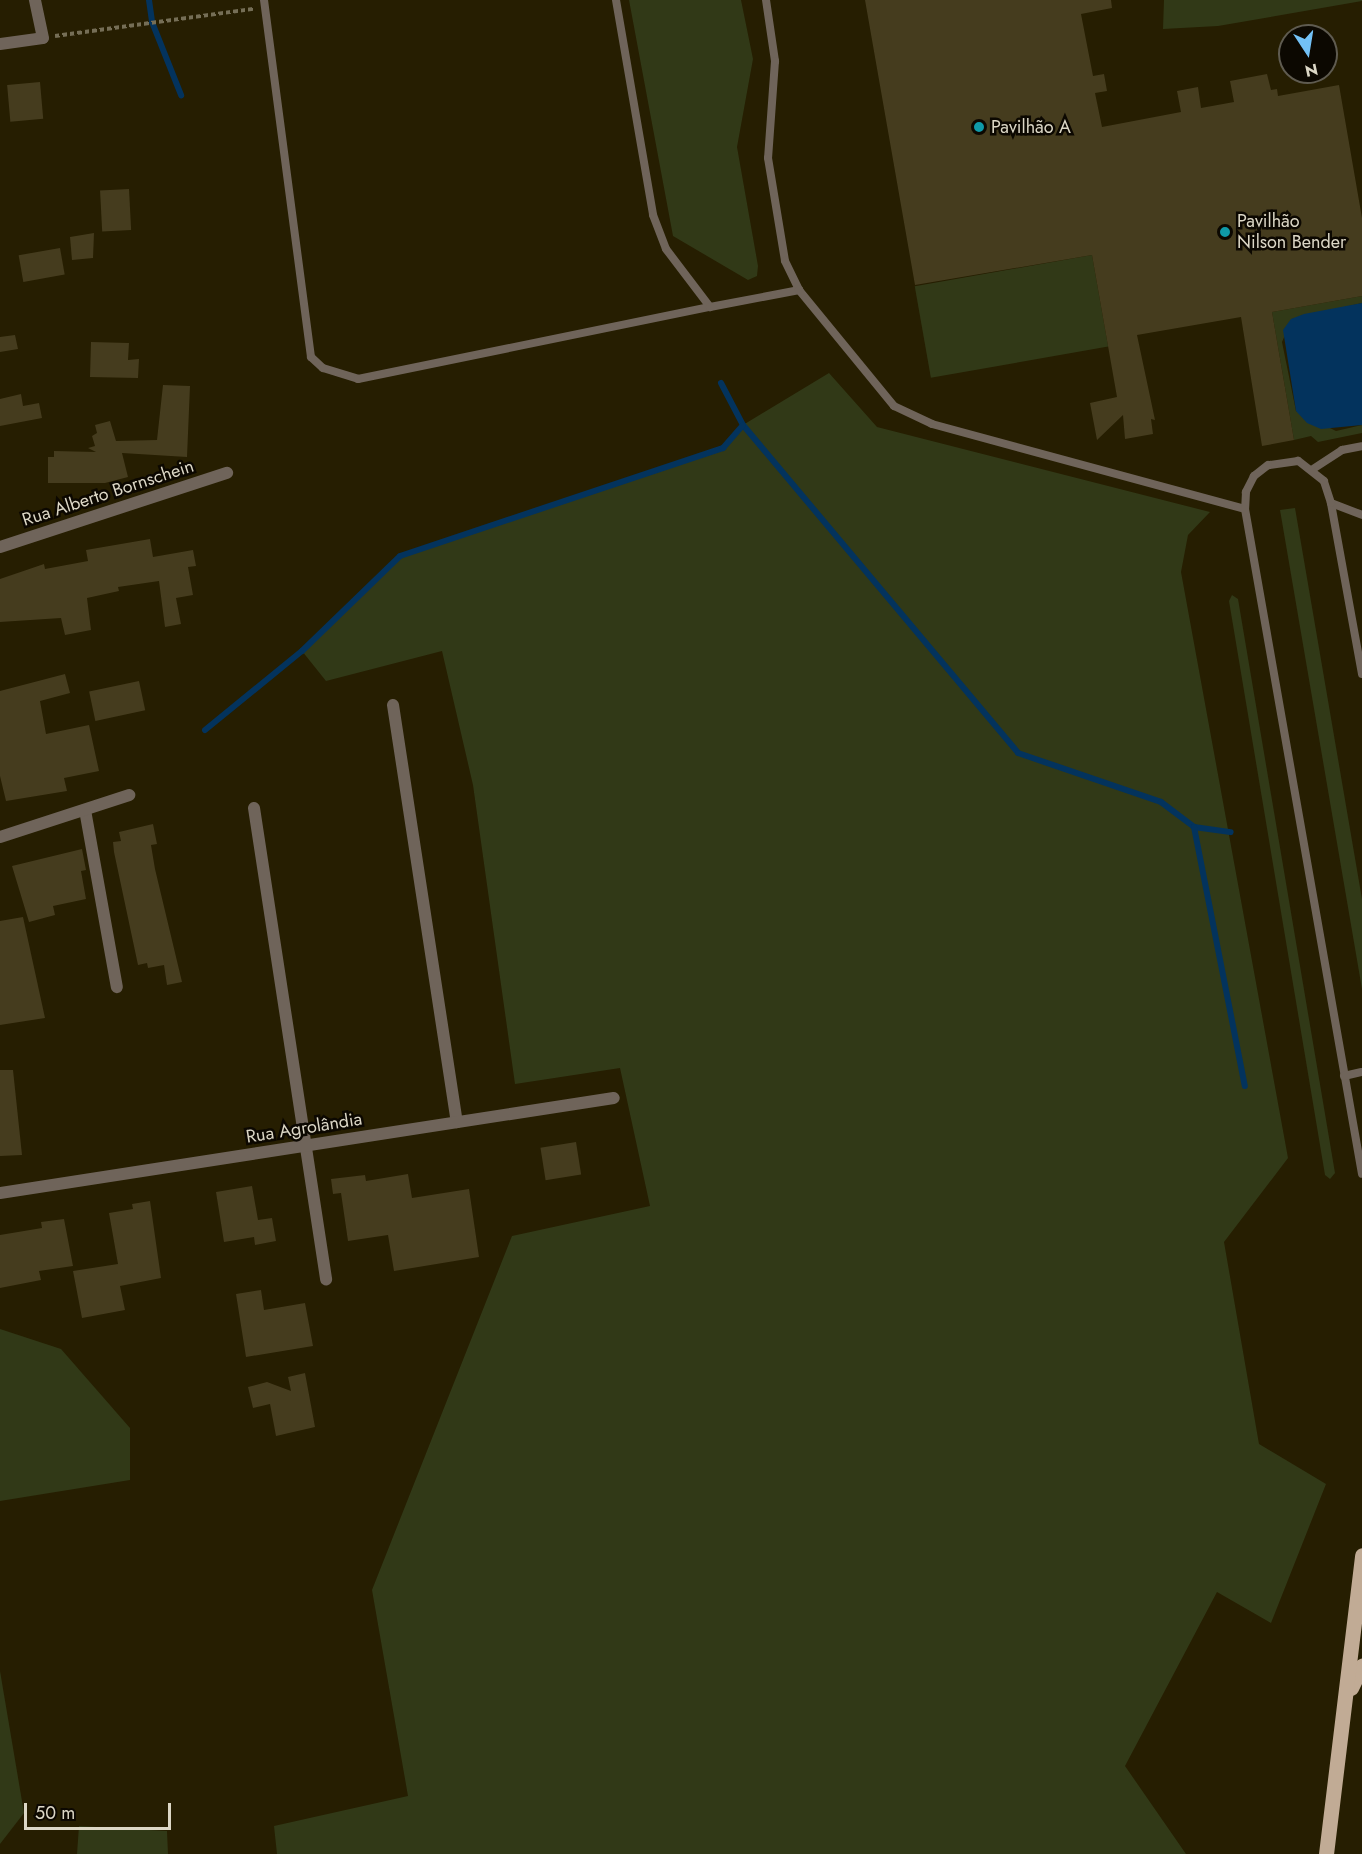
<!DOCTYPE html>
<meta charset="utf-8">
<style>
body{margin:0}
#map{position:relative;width:1362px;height:1854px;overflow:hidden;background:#261e01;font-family:Jost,sans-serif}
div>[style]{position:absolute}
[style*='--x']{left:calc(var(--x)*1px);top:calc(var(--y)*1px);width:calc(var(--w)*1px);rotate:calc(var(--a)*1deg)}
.green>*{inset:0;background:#313917;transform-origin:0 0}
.water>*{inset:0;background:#03335d}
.stream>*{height:6px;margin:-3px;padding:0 3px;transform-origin:3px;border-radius:3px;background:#03335d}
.building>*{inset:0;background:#453c1e;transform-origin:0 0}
.path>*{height:4px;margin-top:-2px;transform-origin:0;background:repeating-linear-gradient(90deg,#756e56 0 4.5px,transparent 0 7.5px)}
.lane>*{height:8px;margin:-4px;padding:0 4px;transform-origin:4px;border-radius:4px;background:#6f645a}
.street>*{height:12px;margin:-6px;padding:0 6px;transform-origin:6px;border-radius:6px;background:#6f645a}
.primary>*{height:15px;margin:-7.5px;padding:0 7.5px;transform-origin:7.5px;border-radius:7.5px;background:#c1ab95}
.dots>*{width:16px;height:16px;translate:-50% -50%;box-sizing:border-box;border:3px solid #0c0801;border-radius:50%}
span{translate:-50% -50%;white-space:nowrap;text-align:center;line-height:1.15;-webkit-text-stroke:5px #0c0801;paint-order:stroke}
.poi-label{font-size:18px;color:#dcd7c6}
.left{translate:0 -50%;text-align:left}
.street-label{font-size:18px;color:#dcd7c6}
.north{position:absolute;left:1278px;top:24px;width:60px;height:60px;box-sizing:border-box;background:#0c0801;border:2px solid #5f5b50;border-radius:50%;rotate:168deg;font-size:16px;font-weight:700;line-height:24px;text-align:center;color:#dcd7c6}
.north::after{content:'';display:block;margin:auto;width:21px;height:27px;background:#73c1f6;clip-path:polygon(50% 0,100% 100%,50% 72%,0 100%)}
.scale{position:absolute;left:24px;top:1803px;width:147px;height:27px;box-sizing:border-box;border:3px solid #dcd7c6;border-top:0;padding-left:8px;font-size:18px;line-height:21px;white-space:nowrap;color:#dcd7c6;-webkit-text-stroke:4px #0c0801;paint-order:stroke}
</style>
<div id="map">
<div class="green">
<i style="clip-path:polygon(629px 0,741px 0,753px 59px,737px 147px,758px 266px,757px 276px,748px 280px,673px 236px)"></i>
<i style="clip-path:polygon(1164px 0,1362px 0,1362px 1px,1218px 26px,1163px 29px)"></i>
<i style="left:1092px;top:255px;width:93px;height:180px;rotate:80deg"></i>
<i style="clip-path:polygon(1362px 296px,1362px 303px,1292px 319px,1282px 342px,1296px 411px,1336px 431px,1362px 425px,1362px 433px,1318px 442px,1311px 436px,1294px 440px,1272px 312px)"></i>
<i style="clip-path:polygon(829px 373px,877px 427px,1210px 512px,1188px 535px,1181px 572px,1288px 1158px,1224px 1242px,1259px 1444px,1326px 1484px,1271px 1623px,1217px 1592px,1125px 1766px,1186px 1854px,277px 1854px,274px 1826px,408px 1796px,372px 1590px,512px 1236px,650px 1206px,620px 1068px,515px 1084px,473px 785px,442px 651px,326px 681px,302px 651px,400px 556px,723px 448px,743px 425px)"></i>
<i style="clip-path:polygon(1295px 508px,1362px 899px,1362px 989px,1280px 510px)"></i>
<i style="clip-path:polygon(1232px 595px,1238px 599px,1335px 1173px,1330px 1179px,1325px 1175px,1229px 601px)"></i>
<i style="clip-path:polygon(0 1329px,61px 1349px,130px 1428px,130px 1480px,0 1501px)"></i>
<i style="clip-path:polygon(0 1671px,24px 1813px,0 1844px)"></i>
<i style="clip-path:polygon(79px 1826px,167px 1831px,168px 1854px,77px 1854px)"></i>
</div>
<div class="water">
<i style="clip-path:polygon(1362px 303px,1362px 425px,1321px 429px,1307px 423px,1296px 411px,1283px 330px,1291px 319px,1304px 314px)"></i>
</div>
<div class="stream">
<i style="--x:149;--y:0;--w:22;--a:82"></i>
<i style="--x:152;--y:22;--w:79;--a:68.3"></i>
<i style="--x:721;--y:383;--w:47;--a:62.4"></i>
<i style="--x:743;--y:425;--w:428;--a:50"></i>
<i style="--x:1018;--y:753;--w:151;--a:18.9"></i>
<i style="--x:1161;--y:802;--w:41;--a:37.1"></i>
<i style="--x:1194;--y:827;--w:37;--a:8"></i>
<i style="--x:205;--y:730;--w:125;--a:-39.2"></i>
<i style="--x:302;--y:651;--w:136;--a:-44.1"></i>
<i style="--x:400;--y:556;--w:341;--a:-18.5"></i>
<i style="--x:723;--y:448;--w:30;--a:-49"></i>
<i style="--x:1194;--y:827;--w:264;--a:78.9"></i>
</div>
<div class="building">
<i style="clip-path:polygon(865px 0,1111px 0,1112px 8px,1081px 14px,1093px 76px,1104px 74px,1107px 91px,1095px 93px,1102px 127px,1181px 112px,1177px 91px,1198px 87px,1201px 108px,1234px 102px,1230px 81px,1267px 74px,1271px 90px,1277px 89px,1278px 96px,1339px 85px,1362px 218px,1362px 296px,1272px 312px,1294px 440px,1262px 446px,1241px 317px,1137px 335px,1155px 420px,1151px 419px,1153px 434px,1125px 439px,1123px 415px,1097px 440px,1090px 403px,1117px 397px,1092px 255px,915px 285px)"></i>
<i style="left:40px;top:82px;width:37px;height:33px;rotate:85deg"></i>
<i style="left:129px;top:189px;width:41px;height:29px;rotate:87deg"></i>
<i style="clip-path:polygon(94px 233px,93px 258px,72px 260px,70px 237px)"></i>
<i style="left:60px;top:248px;width:27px;height:42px;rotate:80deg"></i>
<i style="clip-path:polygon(15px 335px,18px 349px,0 352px,0 337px)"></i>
<i style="clip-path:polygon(91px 342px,129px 343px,128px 360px,139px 359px,138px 378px,90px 377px)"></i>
<i style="clip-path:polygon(163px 385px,190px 386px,187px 457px,122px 453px,128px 477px,105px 483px,48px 483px,48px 457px,54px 457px,54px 451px,96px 452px,88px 448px,95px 446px,92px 436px,97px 433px,95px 425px,110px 421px,116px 441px,157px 440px)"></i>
<i style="clip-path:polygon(21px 394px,23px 406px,39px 403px,42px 418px,0 426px,0 399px)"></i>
<i style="clip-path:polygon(150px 539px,153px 557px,193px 550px,196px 566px,188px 567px,193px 595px,176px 598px,181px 624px,165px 627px,159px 581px,118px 587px,119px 591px,87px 598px,91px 630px,65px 635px,61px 618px,0 622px,0 579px,44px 564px,45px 569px,88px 561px,86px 550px)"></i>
<i style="clip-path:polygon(65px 674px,70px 693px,40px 701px,46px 734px,89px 725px,99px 771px,64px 778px,67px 791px,6px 801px,0 776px,0 691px)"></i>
<i style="left:139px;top:681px;width:30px;height:51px;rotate:78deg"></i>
<i style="clip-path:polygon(153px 824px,157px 844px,151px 845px,155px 869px,182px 982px,167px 985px,164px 965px,148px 968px,147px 963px,138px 965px,114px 852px,113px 842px,121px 841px,119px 832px)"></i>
<i style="clip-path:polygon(82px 849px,86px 870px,81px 871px,86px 899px,53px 906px,55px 915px,29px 922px,12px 866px)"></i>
<i style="clip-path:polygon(23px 917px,45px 1018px,0 1025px,0 921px)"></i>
<i style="clip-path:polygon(0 1070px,13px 1070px,22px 1155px,0 1156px)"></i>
<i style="left:576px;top:1142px;width:33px;height:36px;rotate:81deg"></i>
<i style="clip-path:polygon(408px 1174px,412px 1198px,469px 1189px,479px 1257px,394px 1271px,388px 1235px,348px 1241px,341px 1193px,333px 1194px,331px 1179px,365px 1175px,366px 1181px)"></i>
<i style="clip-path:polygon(252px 1186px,258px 1220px,272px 1218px,276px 1241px,255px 1245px,254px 1237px,224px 1242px,216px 1192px)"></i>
<i style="clip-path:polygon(150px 1201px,161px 1278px,120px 1286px,125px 1310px,82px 1318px,73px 1271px,118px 1264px,109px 1213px,133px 1209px,132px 1204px)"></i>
<i style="clip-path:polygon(64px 1219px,73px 1266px,39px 1271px,41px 1280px,0 1288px,0 1235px,42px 1228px,41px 1222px)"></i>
<i style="clip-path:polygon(261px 1290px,264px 1310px,305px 1303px,313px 1346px,246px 1357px,236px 1294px)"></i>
<i style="clip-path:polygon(305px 1373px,315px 1427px,276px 1436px,270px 1404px,253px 1408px,248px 1387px,267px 1382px,291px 1391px,288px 1377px)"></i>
</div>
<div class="path">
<i style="--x:55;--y:36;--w:200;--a:-7.8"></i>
</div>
<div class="lane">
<i style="--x:264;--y:0;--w:360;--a:82.5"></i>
<i style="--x:311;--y:357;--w:16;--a:43"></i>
<i style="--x:323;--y:368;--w:37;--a:17"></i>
<i style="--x:358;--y:379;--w:359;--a:-11.6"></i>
<i style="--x:616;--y:0;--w:218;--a:80.2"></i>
<i style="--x:653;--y:215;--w:36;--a:69"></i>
<i style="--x:666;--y:249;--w:73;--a:52.8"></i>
<i style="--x:710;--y:307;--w:91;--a:-10.8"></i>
<i style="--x:766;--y:0;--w:62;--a:81.6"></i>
<i style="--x:775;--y:61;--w:97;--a:94.1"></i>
<i style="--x:768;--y:158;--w:104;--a:80.6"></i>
<i style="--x:785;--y:261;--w:32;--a:64"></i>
<i style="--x:799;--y:290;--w:150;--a:50.7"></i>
<i style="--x:894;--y:406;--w:42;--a:25.3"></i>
<i style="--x:932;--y:424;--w:324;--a:15.2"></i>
<i style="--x:1313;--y:469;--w:35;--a:-33"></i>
<i style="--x:1342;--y:450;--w:20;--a:-11"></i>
<i style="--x:1331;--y:503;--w:33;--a:21"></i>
<i style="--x:1362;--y:674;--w:174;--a:-100.3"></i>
<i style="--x:1331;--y:503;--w:23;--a:-108"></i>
<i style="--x:1324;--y:481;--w:33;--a:-142"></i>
<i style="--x:1298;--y:461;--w:30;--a:172"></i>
<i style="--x:1268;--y:465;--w:18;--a:142"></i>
<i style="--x:1254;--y:476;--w:18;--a:117"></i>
<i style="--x:1246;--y:492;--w:17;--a:93"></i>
<i style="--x:1245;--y:509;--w:675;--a:80.02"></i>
<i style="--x:1344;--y:1076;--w:18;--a:-13"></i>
</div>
<div class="street">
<i style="--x:0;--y:44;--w:43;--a:-7.9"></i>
<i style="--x:43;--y:38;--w:39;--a:-102"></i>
<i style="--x:0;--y:547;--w:239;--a:-18.1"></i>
<i style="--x:393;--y:705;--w:422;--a:81.3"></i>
<i style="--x:254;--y:808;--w:477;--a:81.3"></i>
<i style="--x:85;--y:810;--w:180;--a:79.8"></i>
<i style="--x:0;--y:837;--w:136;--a:-18"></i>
<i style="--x:0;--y:1193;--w:621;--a:-8.8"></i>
</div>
<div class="primary">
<i style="--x:1351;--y:1688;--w:25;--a:-64"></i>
<i style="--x:1326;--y:1854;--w:301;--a:-83.1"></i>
</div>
<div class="dots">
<i style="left:979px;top:127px;background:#0f9aa8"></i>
<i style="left:1225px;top:232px;background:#0f9aa8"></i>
</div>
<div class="poi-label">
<span class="left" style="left:991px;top:127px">Pavilhão A</span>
<span class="left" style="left:1237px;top:232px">Pavilhão<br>Nilson Bender</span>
</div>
<div class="street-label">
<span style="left:108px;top:493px;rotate:-18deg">Rua Alberto Bornschein</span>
<span style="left:304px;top:1128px;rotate:-9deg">Rua Agrolândia</span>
</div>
<div class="north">N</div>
<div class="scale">50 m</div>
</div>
